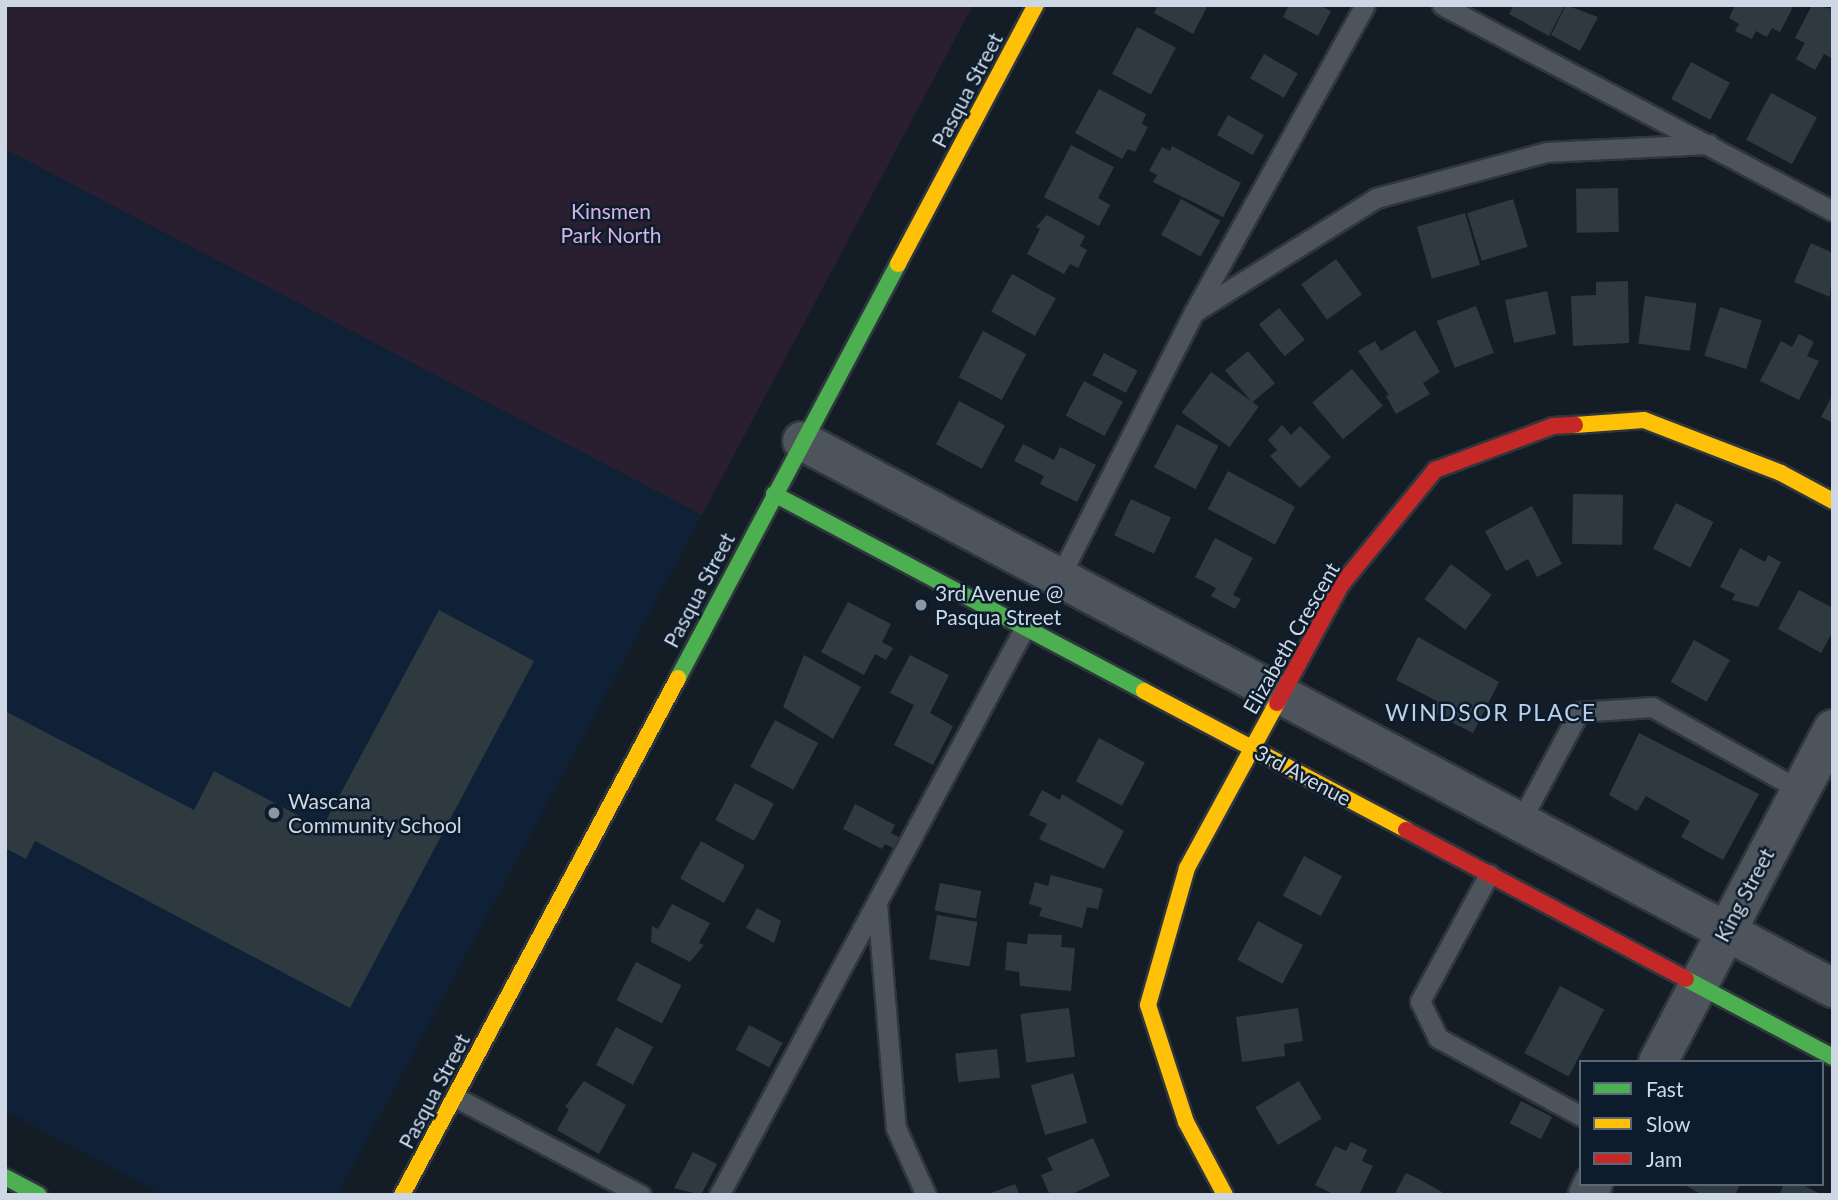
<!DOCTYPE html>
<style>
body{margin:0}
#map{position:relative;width:1838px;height:1200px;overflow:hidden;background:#141d26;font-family:Lato,sans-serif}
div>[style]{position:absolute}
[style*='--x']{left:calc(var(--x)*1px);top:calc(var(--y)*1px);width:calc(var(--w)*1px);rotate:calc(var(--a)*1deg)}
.built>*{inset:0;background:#0f2136}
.green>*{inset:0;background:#2a1f31}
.building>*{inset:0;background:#2e3a40;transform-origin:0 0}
.roads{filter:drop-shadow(2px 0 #2f363e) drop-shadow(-2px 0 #2f363e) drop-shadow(0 2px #2f363e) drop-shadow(0 -2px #2f363e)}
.lane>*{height:19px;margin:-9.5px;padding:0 9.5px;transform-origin:9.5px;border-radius:9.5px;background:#4d545c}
.street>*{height:38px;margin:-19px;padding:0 19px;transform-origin:19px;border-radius:19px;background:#4d545c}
.fast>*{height:16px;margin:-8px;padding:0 8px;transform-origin:8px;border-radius:8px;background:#4caf50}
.slow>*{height:16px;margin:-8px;padding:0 8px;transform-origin:8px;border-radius:8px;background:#ffc107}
.jam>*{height:16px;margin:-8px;padding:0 8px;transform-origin:8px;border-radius:8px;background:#c62828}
.dots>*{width:19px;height:19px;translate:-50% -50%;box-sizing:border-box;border:4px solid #0d1c2d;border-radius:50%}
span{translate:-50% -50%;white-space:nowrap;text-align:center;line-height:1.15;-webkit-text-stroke:5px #0d1c2d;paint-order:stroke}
.street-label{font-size:21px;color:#ced8e4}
.park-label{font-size:21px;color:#d6b2e6}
.poi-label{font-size:21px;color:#ced8e4}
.left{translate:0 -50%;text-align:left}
.neighbourhood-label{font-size:23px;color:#bbd0e7;letter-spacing:2px}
.frame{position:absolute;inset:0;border:7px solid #ced8e4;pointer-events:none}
.legend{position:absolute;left:1579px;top:1060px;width:245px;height:126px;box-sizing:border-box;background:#0d1c2d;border:2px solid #5a6776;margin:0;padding:9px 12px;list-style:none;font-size:21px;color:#ced8e4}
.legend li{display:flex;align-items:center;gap:14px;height:35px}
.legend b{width:35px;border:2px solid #5a6776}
</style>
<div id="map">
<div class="built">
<i style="clip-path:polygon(5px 149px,702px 515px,337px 1195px,163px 1195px,5px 1111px)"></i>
</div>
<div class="green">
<i style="clip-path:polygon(5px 5px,973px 5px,702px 515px,5px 149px)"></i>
</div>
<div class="building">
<i style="clip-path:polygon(1158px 5px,1208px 5px,1193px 34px,1154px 13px)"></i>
<i style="clip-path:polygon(1289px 5px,1320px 5px,1331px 11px,1318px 36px,1283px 17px)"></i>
<i style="clip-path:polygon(1514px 5px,1565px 5px,1549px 36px,1509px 14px)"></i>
<i style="clip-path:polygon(1566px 5px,1598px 17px,1580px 51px,1551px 35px)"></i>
<i style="clip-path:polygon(1735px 5px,1789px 5px,1793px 7px,1780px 32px,1772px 28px,1767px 37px,1756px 31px,1752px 39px,1735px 31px,1739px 24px,1729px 18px)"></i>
<i style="clip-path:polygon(1812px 5px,1833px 9px,1833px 59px,1824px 54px,1815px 70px,1796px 59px,1805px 43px,1795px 38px)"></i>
<i style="left:1137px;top:27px;width:44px;height:53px;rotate:28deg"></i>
<i style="left:1264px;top:54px;width:39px;height:28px;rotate:30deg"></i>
<i style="left:1691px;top:62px;width:44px;height:42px;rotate:28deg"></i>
<i style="clip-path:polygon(1099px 89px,1146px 114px,1142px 124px,1148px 127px,1135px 152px,1128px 149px,1122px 159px,1075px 133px)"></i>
<i style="left:1771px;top:93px;width:52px;height:53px;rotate:28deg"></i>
<i style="left:1228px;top:115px;width:41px;height:23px;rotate:29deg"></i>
<i style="clip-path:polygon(1071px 145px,1114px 167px,1098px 198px,1110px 205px,1099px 226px,1044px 197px)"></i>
<i style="clip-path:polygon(1172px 146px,1241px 183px,1223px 217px,1153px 182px,1157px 175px,1149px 171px,1162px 147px,1170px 151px)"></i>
<i style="left:1618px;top:188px;width:44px;height:42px;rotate:89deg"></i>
<i style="left:1181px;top:199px;width:45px;height:41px;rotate:29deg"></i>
<i style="left:1513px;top:199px;width:50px;height:48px;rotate:73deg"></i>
<i style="left:1465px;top:213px;width:54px;height:50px;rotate:74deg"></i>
<i style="clip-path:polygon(1047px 215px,1085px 236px,1080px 246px,1087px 250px,1078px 268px,1070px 264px,1064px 274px,1027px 254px,1040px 229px,1036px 227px)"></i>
<i style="clip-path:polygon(1811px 243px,1833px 253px,1830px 297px,1794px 282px)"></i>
<i style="left:1336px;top:259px;width:44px;height:43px;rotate:54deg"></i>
<i style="left:1012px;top:274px;width:50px;height:43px;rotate:29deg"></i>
<i style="clip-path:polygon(1628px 281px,1629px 343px,1573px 346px,1571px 296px,1596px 295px,1596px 282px)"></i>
<i style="left:1547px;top:291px;width:44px;height:43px;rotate:78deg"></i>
<i style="left:1645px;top:296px;width:52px;height:48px;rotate:8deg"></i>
<i style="left:1476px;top:306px;width:50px;height:42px;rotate:69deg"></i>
<i style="left:1720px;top:307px;width:44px;height:51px;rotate:18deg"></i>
<i style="left:1279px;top:308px;width:41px;height:26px;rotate:51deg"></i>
<i style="clip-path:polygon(1415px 330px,1440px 372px,1423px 383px,1430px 394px,1396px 414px,1386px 396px,1389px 395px,1358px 351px,1375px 341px,1381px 351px)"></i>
<i style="left:983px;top:331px;width:49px;height:52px;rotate:28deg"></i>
<i style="clip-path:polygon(1799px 334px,1814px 342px,1807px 356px,1819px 361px,1799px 400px,1760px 381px,1781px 341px,1792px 347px)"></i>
<i style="left:1248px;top:351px;width:42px;height:30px;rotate:50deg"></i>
<i style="left:1104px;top:353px;width:38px;height:25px;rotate:28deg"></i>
<i style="left:1352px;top:369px;width:48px;height:52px;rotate:50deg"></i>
<i style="left:1211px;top:372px;width:59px;height:50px;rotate:36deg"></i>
<i style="left:1084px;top:381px;width:44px;height:39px;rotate:28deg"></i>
<i style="clip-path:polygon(1833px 394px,1833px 423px,1821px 417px)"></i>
<i style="left:959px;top:401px;width:52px;height:49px;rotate:28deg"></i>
<i style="left:1177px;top:424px;width:47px;height:49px;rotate:28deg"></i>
<i style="clip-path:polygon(1282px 425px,1291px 435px,1300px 426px,1331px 457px,1300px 488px,1270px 456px,1277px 450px,1268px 440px)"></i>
<i style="clip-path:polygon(1023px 444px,1054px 460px,1060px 447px,1096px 465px,1077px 502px,1040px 484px,1044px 476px,1014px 461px)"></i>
<i style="left:1228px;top:471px;width:76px;height:43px;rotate:28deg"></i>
<i style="left:1573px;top:494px;width:50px;height:50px;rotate:1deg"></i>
<i style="left:1131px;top:499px;width:44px;height:40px;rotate:25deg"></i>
<i style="left:1676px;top:503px;width:42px;height:51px;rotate:27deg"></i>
<i style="clip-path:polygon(1532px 506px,1562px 564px,1537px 577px,1528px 559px,1506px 571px,1485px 531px)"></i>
<i style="clip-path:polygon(1215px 538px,1253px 558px,1233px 595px,1241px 599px,1235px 609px,1211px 596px,1216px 588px,1195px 577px)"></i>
<i style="clip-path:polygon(1740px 548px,1765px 562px,1768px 555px,1781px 562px,1758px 607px,1732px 600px,1735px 594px,1720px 587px)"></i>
<i style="left:1451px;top:564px;width:51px;height:44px;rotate:37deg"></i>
<i style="clip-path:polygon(1799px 590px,1833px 608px,1833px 631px,1821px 653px,1778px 629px)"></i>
<i style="clip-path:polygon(848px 602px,891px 624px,882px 642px,893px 648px,886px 660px,875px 654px,864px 675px,821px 652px)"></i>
<i style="clip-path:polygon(439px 610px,534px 661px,350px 1008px,35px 841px,26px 859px,5px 848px,5px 711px,194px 810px,214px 771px,322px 828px)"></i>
<i style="clip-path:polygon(1418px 637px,1499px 682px,1473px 733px,1431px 712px,1437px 701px,1396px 680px)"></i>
<i style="left:1694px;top:640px;width:41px;height:48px;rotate:29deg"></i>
<i style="clip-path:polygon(804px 655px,861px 687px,833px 739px,783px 707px)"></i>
<i style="clip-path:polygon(910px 655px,949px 675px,930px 713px,953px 726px,933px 765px,894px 745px,914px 705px,890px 693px)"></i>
<i style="left:775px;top:720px;width:49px;height:53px;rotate:28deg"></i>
<i style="clip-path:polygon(1639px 733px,1759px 794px,1723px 860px,1681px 837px,1690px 821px,1646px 796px,1637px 811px,1609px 795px)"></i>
<i style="left:1099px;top:738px;width:52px;height:49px;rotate:28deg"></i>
<i style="left:735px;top:783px;width:44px;height:42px;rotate:28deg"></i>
<i style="clip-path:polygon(1042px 790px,1060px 800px,1062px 794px,1124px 831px,1104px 869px,1039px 839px,1047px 824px,1029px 815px)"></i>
<i style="clip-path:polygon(855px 804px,895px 825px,891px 833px,901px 838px,895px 849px,885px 844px,882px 849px,843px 829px)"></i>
<i style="left:701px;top:841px;width:50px;height:43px;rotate:29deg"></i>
<i style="left:1304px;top:856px;width:43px;height:45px;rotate:28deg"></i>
<i style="clip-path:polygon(1051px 875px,1103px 889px,1098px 909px,1087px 907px,1082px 928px,1039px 916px,1042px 908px,1029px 904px,1035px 882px,1048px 886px)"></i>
<i style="left:940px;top:883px;width:42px;height:28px;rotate:11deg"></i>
<i style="clip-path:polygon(672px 904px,710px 923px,699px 943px,704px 945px,690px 962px,651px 942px,652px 926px,658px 929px)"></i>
<i style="clip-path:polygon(757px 908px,781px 921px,774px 943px,746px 928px)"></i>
<i style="left:937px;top:915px;width:41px;height:45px;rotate:10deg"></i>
<i style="left:1258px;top:921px;width:51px;height:44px;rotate:28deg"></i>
<i style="clip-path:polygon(1028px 934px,1062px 935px,1061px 947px,1075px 948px,1071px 991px,1020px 986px,1019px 972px,1005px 970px,1007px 942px,1027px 944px)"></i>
<i style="left:636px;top:962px;width:51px;height:43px;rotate:27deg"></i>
<i style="left:1560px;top:986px;width:50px;height:76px;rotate:28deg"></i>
<i style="left:1069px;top:1008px;width:49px;height:49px;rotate:83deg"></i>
<i style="clip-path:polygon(1298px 1008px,1303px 1041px,1284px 1044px,1285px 1056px,1242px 1062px,1236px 1017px)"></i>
<i style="left:749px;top:1025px;width:38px;height:28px;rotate:28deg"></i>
<i style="left:616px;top:1027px;width:42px;height:43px;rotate:28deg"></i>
<i style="left:997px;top:1049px;width:29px;height:42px;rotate:84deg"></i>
<i style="left:1073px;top:1073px;width:52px;height:44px;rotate:74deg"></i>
<i style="clip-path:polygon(584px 1081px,626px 1105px,599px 1154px,557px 1130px,569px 1109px,565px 1107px)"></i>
<i style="left:1299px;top:1081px;width:44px;height:51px;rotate:59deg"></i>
<i style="left:1521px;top:1101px;width:35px;height:25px;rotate:27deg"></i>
<i style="clip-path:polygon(1093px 1138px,1110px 1176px,1070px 1195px,1050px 1195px,1041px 1175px,1053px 1170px,1047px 1158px)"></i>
<i style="clip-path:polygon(1351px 1142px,1367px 1150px,1362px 1161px,1373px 1166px,1359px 1195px,1335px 1195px,1315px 1185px,1335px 1146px,1346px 1151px)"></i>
<i style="clip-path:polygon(693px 1152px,717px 1164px,701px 1195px,674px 1188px)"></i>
<i style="clip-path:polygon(1406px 1173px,1419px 1179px,1447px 1195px,1394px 1195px)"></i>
<i style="clip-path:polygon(1015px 1184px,1020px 1195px,988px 1195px,988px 1194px)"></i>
<i style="clip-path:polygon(1683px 1184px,1740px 1184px,1735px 1195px,1703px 1195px)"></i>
<i style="clip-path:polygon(1784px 1184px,1801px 1184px,1822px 1195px,1779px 1195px)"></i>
</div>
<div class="roads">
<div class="lane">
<i style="--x:1442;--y:5;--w:442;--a:27.8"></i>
<i style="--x:1196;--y:311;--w:213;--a:-32.1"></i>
<i style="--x:1376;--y:198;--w:176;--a:-15.1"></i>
<i style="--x:1546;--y:152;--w:163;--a:-2.8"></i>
<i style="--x:1059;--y:578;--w:298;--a:-63.1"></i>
<i style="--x:1194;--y:312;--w:351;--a:-60.9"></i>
<i style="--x:1520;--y:822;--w:125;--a:-61.8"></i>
<i style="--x:1579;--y:712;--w:73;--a:-3.9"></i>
<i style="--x:1652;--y:707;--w:170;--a:29.3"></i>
<i style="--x:1489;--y:874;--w:145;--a:118.5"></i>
<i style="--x:1420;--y:1001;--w:41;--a:64.1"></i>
<i style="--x:1438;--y:1038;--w:163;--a:28.6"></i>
<i style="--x:877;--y:904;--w:225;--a:85.2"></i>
<i style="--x:896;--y:1128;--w:73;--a:65.9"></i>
<i style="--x:455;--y:1097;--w:210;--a:27.8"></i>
<i style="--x:719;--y:1195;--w:645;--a:-61.69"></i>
</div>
<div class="street">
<i style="--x:802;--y:441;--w:1167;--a:27.95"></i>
<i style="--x:1658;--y:1062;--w:376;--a:-62.3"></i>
<i style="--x:1588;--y:1195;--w:12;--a:-66"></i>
</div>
<div class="fast">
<i style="--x:774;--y:494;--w:419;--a:28"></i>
<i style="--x:678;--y:678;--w:469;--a:-62"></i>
<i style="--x:1686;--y:979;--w:166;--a:28"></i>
<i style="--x:5;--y:1177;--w:38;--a:28"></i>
</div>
<div class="slow">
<i style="--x:898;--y:264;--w:293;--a:-62"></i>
<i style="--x:1575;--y:425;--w:69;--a:-4.1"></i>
<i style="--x:1644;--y:420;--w:147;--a:21.1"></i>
<i style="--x:1781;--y:473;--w:59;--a:28.3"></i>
<i style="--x:1144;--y:691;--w:297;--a:27.9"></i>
<i style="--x:402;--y:1195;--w:586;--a:-61.9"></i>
<i style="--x:1225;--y:1195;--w:83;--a:-118.1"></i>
<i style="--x:1186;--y:1122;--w:123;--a:-108"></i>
<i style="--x:1148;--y:1005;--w:142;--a:-74.1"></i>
<i style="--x:1187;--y:868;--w:188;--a:-61.4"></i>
</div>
<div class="jam">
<i style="--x:1277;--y:703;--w:134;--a:-61.5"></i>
<i style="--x:1341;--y:585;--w:149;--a:-50.7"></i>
<i style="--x:1435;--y:470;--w:126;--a:-20.4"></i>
<i style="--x:1553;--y:426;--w:22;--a:-3"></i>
<i style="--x:1406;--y:830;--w:317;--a:28"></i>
</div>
</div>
<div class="dots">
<i style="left:921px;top:605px;background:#8d97a2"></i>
<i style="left:274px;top:813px;background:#8d97a2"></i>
</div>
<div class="street-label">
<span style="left:967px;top:90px;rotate:-62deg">Pasqua Street</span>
<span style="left:699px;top:590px;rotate:-62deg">Pasqua Street</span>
<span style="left:1291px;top:638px;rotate:-60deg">Elizabeth Crescent</span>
<span style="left:1303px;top:775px;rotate:28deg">3rd Avenue</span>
<span style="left:1744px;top:895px;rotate:-62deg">King Street</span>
<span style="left:434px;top:1091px;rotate:-62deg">Pasqua Street</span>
</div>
<div class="park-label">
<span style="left:611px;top:223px">Kinsmen<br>Park North</span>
</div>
<div class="poi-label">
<span class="left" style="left:935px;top:605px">3rd Avenue @<br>Pasqua Street</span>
<span class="left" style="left:288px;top:813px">Wascana<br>Community School</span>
</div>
<div class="neighbourhood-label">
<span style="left:1491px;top:712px">WINDSOR PLACE</span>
</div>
<div class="frame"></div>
<ul class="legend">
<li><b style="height:9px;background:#4caf50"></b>Fast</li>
<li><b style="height:9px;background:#ffc107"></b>Slow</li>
<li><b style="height:9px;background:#c62828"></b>Jam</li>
</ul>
</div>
